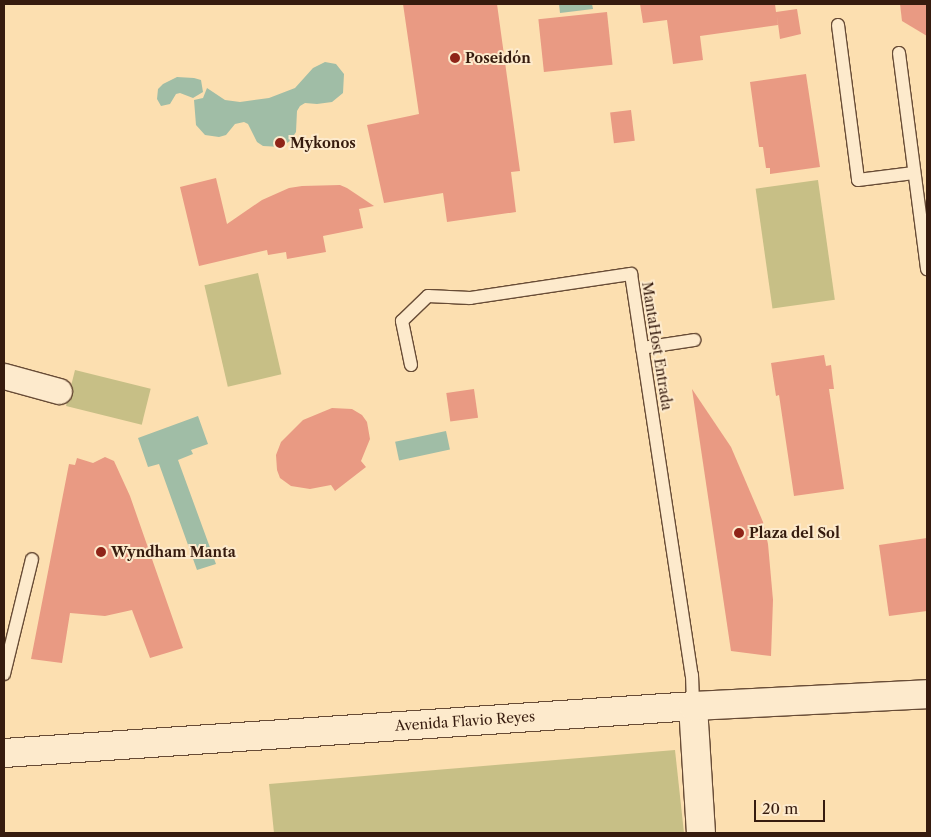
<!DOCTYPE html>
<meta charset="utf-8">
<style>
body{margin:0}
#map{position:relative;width:931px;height:837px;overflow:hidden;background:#fcdfb0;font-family:"Libre Caslon Text",serif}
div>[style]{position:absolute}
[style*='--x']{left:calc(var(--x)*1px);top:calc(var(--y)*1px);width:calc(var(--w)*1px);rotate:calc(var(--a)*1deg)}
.green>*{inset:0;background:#c7bf86;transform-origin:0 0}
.water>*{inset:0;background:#a0bda6;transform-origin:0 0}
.building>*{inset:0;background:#e99a83;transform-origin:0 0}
.roads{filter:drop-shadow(1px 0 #684c36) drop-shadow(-1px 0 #684c36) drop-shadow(0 1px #684c36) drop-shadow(0 -1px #684c36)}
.service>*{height:12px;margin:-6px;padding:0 6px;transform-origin:6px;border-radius:6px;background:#fdeacc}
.minor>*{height:25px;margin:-12.5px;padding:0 12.5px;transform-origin:12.5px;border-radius:12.5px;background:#fdeacc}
.tertiary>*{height:28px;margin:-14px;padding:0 14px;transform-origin:14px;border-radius:14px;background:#fdeacc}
.secondary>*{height:28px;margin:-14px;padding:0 14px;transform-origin:14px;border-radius:14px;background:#fdeacc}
.dots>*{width:14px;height:14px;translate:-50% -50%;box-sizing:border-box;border:2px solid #fdeacc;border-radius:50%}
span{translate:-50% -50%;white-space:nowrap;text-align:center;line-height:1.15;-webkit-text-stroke:4px #fdeacc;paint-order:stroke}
.poi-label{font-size:14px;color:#361b0e;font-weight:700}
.left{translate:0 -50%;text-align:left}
.street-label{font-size:14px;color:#361b0e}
.frame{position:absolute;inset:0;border:5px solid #361b0e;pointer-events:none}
.scale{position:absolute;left:754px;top:800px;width:71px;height:22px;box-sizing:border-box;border:2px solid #361b0e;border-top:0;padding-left:6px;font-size:15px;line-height:18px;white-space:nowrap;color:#361b0e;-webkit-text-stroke:4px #fdeacc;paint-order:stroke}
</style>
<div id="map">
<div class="green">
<i style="left:818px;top:180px;width:121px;height:63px;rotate:82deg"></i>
<i style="left:258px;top:273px;width:104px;height:55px;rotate:77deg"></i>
<i style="left:75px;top:370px;width:78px;height:37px;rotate:14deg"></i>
<i style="clip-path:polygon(675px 750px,684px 833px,274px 833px,269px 784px)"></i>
</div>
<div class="water">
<i style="clip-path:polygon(559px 4px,592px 4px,593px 9px,560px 13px)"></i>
<i style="clip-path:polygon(325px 62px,336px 64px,344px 74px,343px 93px,332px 102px,317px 104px,305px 103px,300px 106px,297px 111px,296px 132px,290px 141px,281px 147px,263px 146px,257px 142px,248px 124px,244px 122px,235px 124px,226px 135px,219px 137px,205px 135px,196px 125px,194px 100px,203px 98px,207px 88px,225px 100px,240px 102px,269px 98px,295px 88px,313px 68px)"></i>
<i style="clip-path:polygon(177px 77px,194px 78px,201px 80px,203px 92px,193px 98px,180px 93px,176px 94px,170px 104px,161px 106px,157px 99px,158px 89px,163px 84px)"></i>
<i style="clip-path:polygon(198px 416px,208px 444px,191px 450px,193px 454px,178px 460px,216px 564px,197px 570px,159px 464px,148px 467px,138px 438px)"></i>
<i style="left:446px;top:431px;width:19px;height:52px;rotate:78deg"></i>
</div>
<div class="building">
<i style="clip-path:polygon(403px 4px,497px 4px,520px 171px,511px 172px,516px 212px,447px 222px,443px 193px,384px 203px,367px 125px,419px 114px)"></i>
<i style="clip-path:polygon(640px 4px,775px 4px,776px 12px,797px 9px,801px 34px,780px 39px,777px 16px,778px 25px,700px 36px,703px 60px,673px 64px,667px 20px,643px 23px)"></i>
<i style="clip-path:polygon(900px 4px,927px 4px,927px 36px,902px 21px)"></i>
<i style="left:607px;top:12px;width:53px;height:69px;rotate:84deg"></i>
<i style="clip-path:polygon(806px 74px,820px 167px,770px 174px,770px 168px,766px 168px,763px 147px,759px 147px,750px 82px)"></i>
<i style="left:631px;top:110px;width:31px;height:21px;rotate:83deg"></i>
<i style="clip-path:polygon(216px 178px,227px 224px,262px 200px,289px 188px,302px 186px,340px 185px,347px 188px,374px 206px,359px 209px,363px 228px,323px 236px,326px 252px,287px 259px,286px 252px,268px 255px,267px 250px,199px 266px,180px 187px)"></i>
<i style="clip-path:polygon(824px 355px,826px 366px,831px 365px,834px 389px,829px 389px,844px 489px,794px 496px,779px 395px,776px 396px,771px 363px)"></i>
<i style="left:474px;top:389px;width:29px;height:28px;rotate:82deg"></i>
<i style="clip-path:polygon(692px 389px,731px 447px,763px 522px,768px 544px,773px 600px,771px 656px,731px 651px)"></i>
<i style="clip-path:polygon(332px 408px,352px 409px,362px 415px,367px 422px,370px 439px,361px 461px,366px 467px,335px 491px,331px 485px,310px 489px,291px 486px,280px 478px,277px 470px,276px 455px,281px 442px,303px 420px)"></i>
<i style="clip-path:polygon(105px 457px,114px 461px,130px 496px,183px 648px,150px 658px,132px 610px,105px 616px,70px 613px,62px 663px,31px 659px,69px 464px,75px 465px,77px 458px,93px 463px)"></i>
<i style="clip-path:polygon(927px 538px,927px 611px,889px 616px,879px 545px)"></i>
</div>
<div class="roads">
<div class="service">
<i style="--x:838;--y:25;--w:156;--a:82.6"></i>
<i style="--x:858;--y:180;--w:56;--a:-7.1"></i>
<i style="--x:899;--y:53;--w:218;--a:82.6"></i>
<i style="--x:642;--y:348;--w:53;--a:-8.7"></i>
<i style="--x:411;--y:365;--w:45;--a:-101.6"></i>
<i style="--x:402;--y:321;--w:36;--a:-44"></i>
<i style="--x:428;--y:296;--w:42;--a:2.7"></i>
<i style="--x:470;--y:298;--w:163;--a:-8.5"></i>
<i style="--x:631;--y:274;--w:406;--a:81.4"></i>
<i style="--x:692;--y:675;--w:31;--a:88"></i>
<i style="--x:4;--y:674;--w:118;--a:-76.3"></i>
</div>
<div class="minor">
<i style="--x:4;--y:376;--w:57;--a:15.3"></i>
</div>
<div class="tertiary">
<i style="--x:693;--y:706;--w:127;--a:86.4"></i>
</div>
<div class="secondary">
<i style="--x:4;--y:753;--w:691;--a:-3.9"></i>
<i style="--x:693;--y:706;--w:234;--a:-2.9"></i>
</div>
</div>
<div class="dots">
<i style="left:455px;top:58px;background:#8f2418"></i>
<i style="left:280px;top:143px;background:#8f2418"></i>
<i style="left:739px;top:533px;background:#8f2418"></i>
<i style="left:101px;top:552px;background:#8f2418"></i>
</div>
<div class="poi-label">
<span class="left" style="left:465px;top:58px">Poseidón</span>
<span class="left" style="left:290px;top:143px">Mykonos</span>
<span class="left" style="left:749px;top:533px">Plaza del Sol</span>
<span class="left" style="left:111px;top:552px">Wyndham Manta</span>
</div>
<div class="street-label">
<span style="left:657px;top:346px;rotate:81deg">MantaHost Entrada</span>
<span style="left:465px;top:721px;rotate:-4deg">Avenida Flavio Reyes</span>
</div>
<div class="frame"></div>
<div class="scale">20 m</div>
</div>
